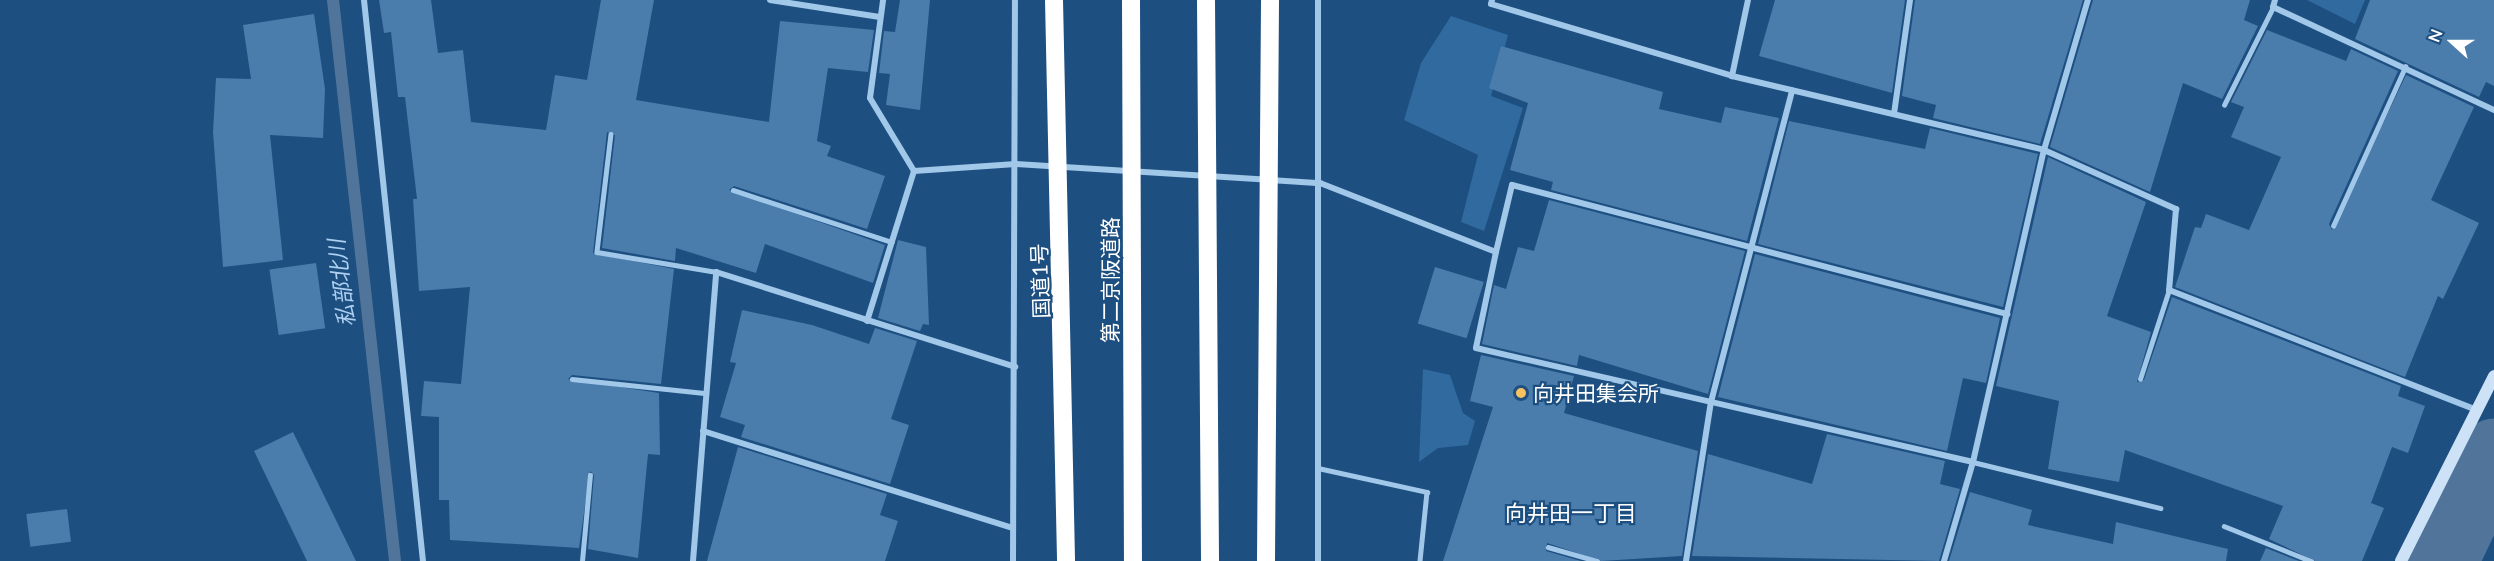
<!DOCTYPE html>
<meta charset="utf-8">
<style>
body{margin:0}
#map{position:relative;width:2494px;height:561px;overflow:hidden;background:#1d4f81;font-family:Lato,"Noto Sans JP",sans-serif}
div>[style]{position:absolute}
[style*='--x']{left:calc(var(--x)*1px);top:calc(var(--y)*1px);width:calc(var(--w)*1px);rotate:calc(var(--a)*1deg)}
.green>*{inset:0;background:#306a9f}
.stream>*{height:12px;margin:-6px;padding:0 6px;transform-origin:6px;border-radius:6px;background:#51759a}
.river>*{height:70px;margin:-35px;padding:0 35px;transform-origin:35px;border-radius:35px;background:#51759a}
.building>*{inset:0;background:#4a7cac;transform-origin:0 0}
.lane>*{height:4.5px;margin:-2.25px;padding:0 2.25px;transform-origin:2.25px;border-radius:2.25px;background:#a1c7e9}
.street>*{height:6px;margin:-3px;padding:0 3px;transform-origin:3px;border-radius:3px;background:#a1c7e9}
.secondary>*{height:12px;margin:-6px;padding:0 6px;transform-origin:6px;border-radius:6px;background:#cde2f7}
.highway-bridge>*{height:18px;margin:-9px;padding:0 9px;transform-origin:9px;border-radius:9px;background:#fff}
.dots>*{width:16px;height:16px;translate:-50% -50%;box-sizing:border-box;border:3px solid #1d4f81;border-radius:50%}
span{translate:-50% -50%;white-space:nowrap;text-align:center;line-height:1.15;-webkit-text-stroke:4.5px #1d4f81;paint-order:stroke}
.street-label{font-size:21px;color:#fff}
.poi-label{font-size:21px;color:#fff}
.left{translate:0 -50%;text-align:left}
.water-label{font-size:22px;color:#add0f1;font-style:italic}
.neighbourhood-label{font-size:22px;color:#fff}
.north{position:absolute;left:2422px;top:12px;width:60px;height:60px;-webkit-text-stroke:4px #1d4f81;paint-order:stroke;rotate:291deg;font-size:16px;font-weight:700;line-height:24px;text-align:center;color:#fff}
.north::after{content:'';display:block;margin:auto;width:21px;height:27px;background:#fff;clip-path:polygon(50% 0,100% 100%,50% 72%,0 100%)}
</style>
<div id="map">
<div class="green">
<i style="clip-path:polygon(2307px 0,2365px 0,2355px 24px)"></i>
<i style="clip-path:polygon(1451px 16px,1508px 35px,1491px 96px,1523px 108px,1484px 231px,1461px 222px,1478px 155px,1404px 120px,1421px 63px)"></i>
<i style="clip-path:polygon(1423px 369px,1450px 375px,1463px 413px,1475px 421px,1468px 445px,1438px 448px,1419px 462px)"></i>
</div>
<div class="stream">
<i style="--x:333;--y:0;--w:564;--a:83.69"></i>
</div>
<div class="river">
<i style="--x:2443;--y:561;--w:119;--a:-64.5"></i>
</div>
<div class="building">
<i style="clip-path:polygon(379px 0,431px 0,438px 53px,463px 50px,471px 122px,546px 130px,555px 75px,587px 80px,601px 0,654px 0,636px 100px,769px 122px,780px 21px,874px 30px,868px 72px,828px 68px,817px 141px,831px 146px,827px 156px,885px 176px,867px 229px,734px 186px,729px 190px,885px 245px,873px 283px,765px 244px,756px 273px,676px 248px,675px 261px,602px 248px,615px 135px,607px 132px,593px 253px,674px 269px,661px 384px,572px 375px,568px 379px,659px 393px,660px 455px,648px 454px,638px 558px,588px 549px,594px 475px,590px 471px,579px 548px,450px 540px,449px 500px,439px 500px,439px 417px,421px 416px,424px 381px,461px 384px,470px 287px,419px 291px,413px 199px,417px 199px,405px 97px,398px 97px,391px 32px,384px 33px)"></i>
<i style="clip-path:polygon(900px 0,930px 0,920px 110px,886px 105px,890px 74px,879px 73px,884px 31px,895px 32px)"></i>
<i style="clip-path:polygon(1775px 0,1905px 0,1892px 93px,1759px 56px)"></i>
<i style="clip-path:polygon(1915px 0,2083px 0,2040px 144px,1933px 118px,1936px 105px,1902px 96px)"></i>
<i style="clip-path:polygon(2093px 0,2250px 0,2244px 20px,2258px 26px,2222px 99px,2183px 83px,2150px 192px,2050px 147px)"></i>
<i style="clip-path:polygon(2370px 0,2494px 0,2494px 86px,2486px 82px,2479px 97px,2355px 39px)"></i>
<i style="clip-path:polygon(314px 14px,325px 89px,323px 138px,270px 135px,283px 260px,223px 267px,213px 132px,216px 78px,251px 79px,243px 25px)"></i>
<i style="clip-path:polygon(2267px 30px,2346px 61px,2351px 49px,2398px 71px,2329px 224px,2332px 230px,2406px 75px,2474px 107px,2431px 200px,2479px 223px,2443px 299px,2438px 296px,2405px 377px,2175px 287px,2195px 227px,2201px 228px,2206px 214px,2249px 230px,2281px 157px,2231px 137px,2244px 107px,2231px 102px)"></i>
<i style="clip-path:polygon(1501px 46px,1663px 92px,1659px 109px,1721px 123px,1725px 107px,1779px 118px,1747px 241px,1551px 190px,1553px 182px,1510px 170px,1528px 103px,1489px 88px)"></i>
<i style="clip-path:polygon(1789px 121px,1925px 149px,1930px 128px,2038px 154px,2003px 307px,1758px 244px)"></i>
<i style="clip-path:polygon(2048px 157px,2146px 202px,2107px 316px,2151px 332px,2137px 382px,2144px 380px,2172px 297px,2401px 386px,2398px 396px,2425px 406px,2408px 453px,2392px 447px,2371px 503px,2384px 508px,2362px 561px,2315px 561px,2269px 539px,2283px 506px,2125px 450px,2119px 482px,2048px 469px,2059px 401px,1996px 386px)"></i>
<i style="clip-path:polygon(1549px 200px,1745px 251px,1708px 394px,1579px 355px,1577px 366px,1482px 344px,1494px 285px,1506px 289px,1518px 247px,1534px 251px)"></i>
<i style="clip-path:polygon(898px 240px,926px 247px,929px 325px,923px 324px,920px 331px,878px 318px)"></i>
<i style="clip-path:polygon(1755px 254px,2000px 318px,1986px 383px,1963px 378px,1947px 451px,1718px 397px)"></i>
<i style="left:316px;top:263px;width:66px;height:47px;rotate:82deg"></i>
<i style="left:1435px;top:267px;width:51px;height:59px;rotate:17deg"></i>
<i style="clip-path:polygon(742px 310px,812px 325px,869px 344px,875px 328px,917px 341px,891px 419px,909px 425px,890px 484px,741px 437px,745px 425px,720px 417px,736px 363px,730px 362px)"></i>
<i style="clip-path:polygon(1481px 355px,1574px 376px,1564px 413px,1698px 451px,1682px 556px,1601px 561px,1547px 543px,1546px 551px,1581px 561px,1443px 561px,1493px 407px,1470px 401px)"></i>
<i style="clip-path:polygon(293px 432px,356px 561px,307px 561px,254px 451px)"></i>
<i style="clip-path:polygon(1827px 434px,1945px 461px,1940px 484px,1960px 489px,1939px 561px,1692px 556px,1708px 454px,1812px 484px)"></i>
<i style="clip-path:polygon(738px 447px,887px 494px,880px 515px,898px 521px,885px 561px,707px 561px)"></i>
<i style="clip-path:polygon(1970px 492px,2032px 510px,2028px 525px,2113px 544px,2116px 522px,2228px 549px,2226px 561px,1949px 561px)"></i>
<i style="left:67px;top:509px;width:33px;height:41px;rotate:83deg"></i>
<i style="clip-path:polygon(2266px 548px,2299px 561px,2260px 561px)"></i>
</div>
<div class="lane">
<i style="--x:2224;--y:105;--w:110;--a:-63.4"></i>
<i style="--x:611;--y:134;--w:119;--a:96.8"></i>
<i style="--x:597;--y:252;--w:121;--a:9.5"></i>
<i style="--x:733;--y:190;--w:167;--a:18.1"></i>
<i style="--x:2333;--y:226;--w:175;--a:-65.6"></i>
<i style="--x:572;--y:379;--w:135;--a:6"></i>
<i style="--x:2140;--y:379;--w:94;--a:-72"></i>
<i style="--x:1973;--y:462;--w:193;--a:13.8"></i>
<i style="--x:1318;--y:468;--w:112;--a:12.4"></i>
<i style="--x:1427;--y:492;--w:69;--a:95.8"></i>
<i style="--x:2224;--y:526;--w:94;--a:21.9"></i>
<i style="--x:1548;--y:547;--w:51;--a:15.9"></i>
<i style="--x:582;--y:561;--w:86;--a:-84.7"></i>
</div>
<div class="street">
<i style="--x:364;--y:0;--w:564;--a:84"></i>
<i style="--x:770;--y:0;--w:111;--a:8.8"></i>
<i style="--x:1318;--y:0;--w:561;--a:90"></i>
<i style="--x:1492;--y:0;--w:4;--a:104"></i>
<i style="--x:1491;--y:4;--w:252;--a:16.6"></i>
<i style="--x:1748;--y:0;--w:78;--a:101.9"></i>
<i style="--x:1732;--y:76;--w:321;--a:13.3"></i>
<i style="--x:2044;--y:150;--w:156;--a:-73.7"></i>
<i style="--x:2275;--y:0;--w:7;--a:106"></i>
<i style="--x:2273;--y:7;--w:244;--a:25"></i>
<i style="--x:1894;--y:114;--w:115;--a:-82"></i>
<i style="--x:914;--y:171;--w:102;--a:-3.9"></i>
<i style="--x:1016;--y:164;--w:305;--a:3.6"></i>
<i style="--x:1320;--y:183;--w:189;--a:21.4"></i>
<i style="--x:1496;--y:252;--w:98;--a:101.8"></i>
<i style="--x:1476;--y:348;--w:510;--a:12.92"></i>
<i style="--x:1973;--y:462;--w:320;--a:-77.2"></i>
<i style="--x:2044;--y:150;--w:145;--a:24.1"></i>
<i style="--x:2176;--y:209;--w:81;--a:94.9"></i>
<i style="--x:2169;--y:290;--w:330;--a:21.3"></i>
<i style="--x:1496;--y:252;--w:69;--a:-76.6"></i>
<i style="--x:1512;--y:185;--w:512;--a:14.61"></i>
<i style="--x:867;--y:321;--w:157;--a:-72.6"></i>
<i style="--x:914;--y:171;--w:85;--a:-121.1"></i>
<i style="--x:870;--y:98;--w:99;--a:-82.4"></i>
<i style="--x:703;--y:431;--w:325;--a:17.4"></i>
<i style="--x:693;--y:561;--w:290;--a:-85.4"></i>
<i style="--x:716;--y:272;--w:314;--a:17.6"></i>
<i style="--x:1013;--y:561;--w:561;--a:-89.8"></i>
<i style="--x:1686;--y:561;--w:161;--a:-81.1"></i>
<i style="--x:1711;--y:402;--w:322;--a:-75.4"></i>
<i style="--x:1944;--y:561;--w:103;--a:-73.7"></i>
</div>
<div class="secondary">
<i style="--x:2401;--y:561;--w:207;--a:-63.3"></i>
</div>
<div class="highway-bridge">
<i style="--x:1054;--y:0;--w:561;--a:88.77"></i>
<i style="--x:1131;--y:0;--w:561;--a:89.8"></i>
<i style="--x:1206;--y:0;--w:561;--a:89.59"></i>
<i style="--x:1266;--y:561;--w:561;--a:-89.59"></i>
</div>
<div class="dots">
<i style="left:1521px;top:393px;background:#f9c260"></i>
</div>
<div class="street-label">
<span style="left:1110px;top:280px;rotate:-90deg">第二京阪道路</span>
<span style="left:1040px;top:281px;rotate:-92deg">国道1号</span>
</div>
<div class="poi-label">
<span class="left" style="left:1533px;top:393px">向井田集会所</span>
</div>
<div class="water-label">
<span style="left:341px;top:283px;rotate:-97deg">私部北川</span>
</div>
<div class="neighbourhood-label">
<span style="left:1571px;top:513px">向井田一丁目</span>
</div>
<div class="north">N</div>
</div>
